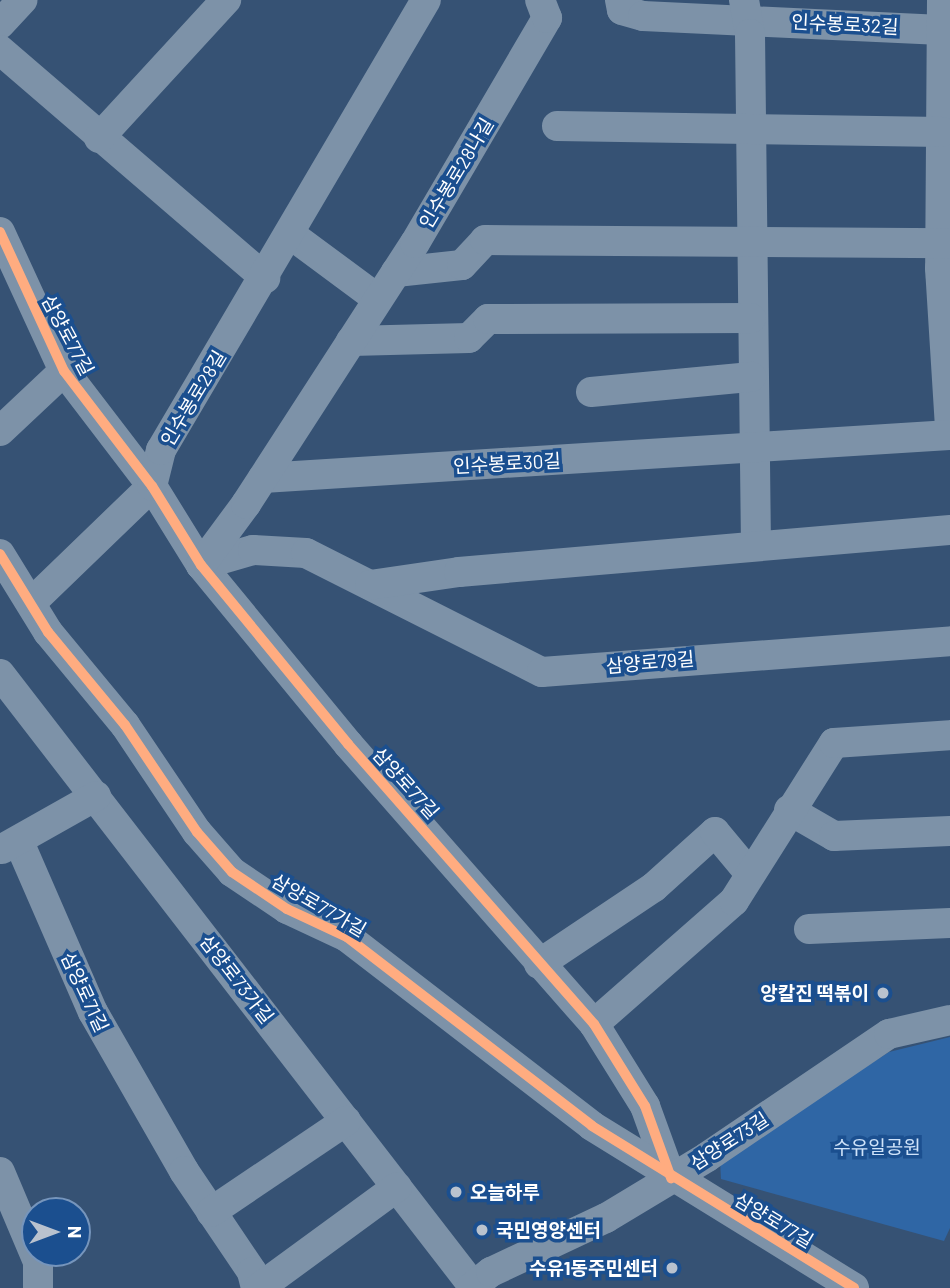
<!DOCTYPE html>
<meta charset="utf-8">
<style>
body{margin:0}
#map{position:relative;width:950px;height:1288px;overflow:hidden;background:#365274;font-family:Barlow,"Noto Sans KR",sans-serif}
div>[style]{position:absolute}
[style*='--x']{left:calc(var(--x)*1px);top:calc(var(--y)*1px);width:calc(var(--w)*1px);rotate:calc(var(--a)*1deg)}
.green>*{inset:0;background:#2f66a5}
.street>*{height:30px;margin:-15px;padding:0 15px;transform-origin:15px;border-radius:15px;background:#7d92a8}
.cycleway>*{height:10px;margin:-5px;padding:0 5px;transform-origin:5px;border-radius:5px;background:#ffac80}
.dots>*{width:19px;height:19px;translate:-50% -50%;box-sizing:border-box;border:4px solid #1b4f8f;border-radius:50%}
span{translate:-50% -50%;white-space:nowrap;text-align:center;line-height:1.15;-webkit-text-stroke:7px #1b4f8f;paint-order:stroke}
.street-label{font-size:19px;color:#fff}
.poi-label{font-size:19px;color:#fff;font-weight:700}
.right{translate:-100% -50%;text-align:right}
.left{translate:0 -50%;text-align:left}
.park-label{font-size:19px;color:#cfe3fa}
.north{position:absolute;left:21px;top:1197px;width:70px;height:70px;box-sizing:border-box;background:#1b4f8f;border:2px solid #7695bc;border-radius:50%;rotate:90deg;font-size:19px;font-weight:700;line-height:28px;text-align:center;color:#fff}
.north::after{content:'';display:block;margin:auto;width:24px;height:32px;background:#b9c2ce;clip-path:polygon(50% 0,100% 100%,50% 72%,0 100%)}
</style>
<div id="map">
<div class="green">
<i style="clip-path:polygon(950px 1037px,950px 1228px,944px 1241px,721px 1179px,720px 1160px,889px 1052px)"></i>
</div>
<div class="street">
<i style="--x:620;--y:0;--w:10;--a:79"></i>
<i style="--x:622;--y:10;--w:22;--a:16"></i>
<i style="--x:643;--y:16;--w:299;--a:2.7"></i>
<i style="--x:744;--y:0;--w:35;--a:80"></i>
<i style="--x:750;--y:34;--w:511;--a:89.33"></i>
<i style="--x:942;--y:0;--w:268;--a:90.4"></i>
<i style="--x:940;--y:268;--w:157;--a:86.4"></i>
<i style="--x:0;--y:24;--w:33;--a:-47"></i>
<i style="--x:0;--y:50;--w:350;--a:40.7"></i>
<i style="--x:557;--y:126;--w:385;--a:0.9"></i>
<i style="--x:99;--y:138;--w:188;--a:-47.4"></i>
<i style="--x:0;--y:232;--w:153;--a:65.3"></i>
<i style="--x:64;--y:371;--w:145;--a:52.6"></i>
<i style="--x:152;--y:486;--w:93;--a:58.2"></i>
<i style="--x:201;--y:565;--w:232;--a:50.6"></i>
<i style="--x:348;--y:744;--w:373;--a:48.7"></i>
<i style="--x:594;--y:1024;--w:97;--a:58.1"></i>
<i style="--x:645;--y:1106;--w:77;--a:70.1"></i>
<i style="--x:290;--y:234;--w:109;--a:36.5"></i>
<i style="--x:396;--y:272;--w:66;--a:-6.1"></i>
<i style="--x:462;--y:265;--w:34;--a:-47"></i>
<i style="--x:485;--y:240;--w:465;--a:0.4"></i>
<i style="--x:351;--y:341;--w:118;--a:-1.5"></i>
<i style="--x:469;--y:338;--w:27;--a:-45"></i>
<i style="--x:488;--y:319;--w:263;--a:-0.2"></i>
<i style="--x:591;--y:392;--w:161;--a:-5.4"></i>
<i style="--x:0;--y:431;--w:88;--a:-43.2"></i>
<i style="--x:263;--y:478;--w:688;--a:-3.58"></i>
<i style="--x:0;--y:554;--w:92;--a:58.4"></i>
<i style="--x:48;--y:632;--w:121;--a:50.4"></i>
<i style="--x:125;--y:725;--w:129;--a:56.1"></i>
<i style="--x:197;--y:832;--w:53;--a:48.8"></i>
<i style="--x:232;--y:872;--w:66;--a:33.9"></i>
<i style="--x:287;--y:909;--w:66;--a:25"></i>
<i style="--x:347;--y:937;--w:309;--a:37.6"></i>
<i style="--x:592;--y:1126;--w:308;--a:31.7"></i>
<i style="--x:201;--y:565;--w:54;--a:-16.1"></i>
<i style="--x:253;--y:550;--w:53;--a:3.2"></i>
<i style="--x:306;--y:553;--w:264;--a:26.8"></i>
<i style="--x:542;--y:672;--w:409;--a:-4.3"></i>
<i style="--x:201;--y:565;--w:76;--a:-53.6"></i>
<i style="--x:246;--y:504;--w:311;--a:-57.1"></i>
<i style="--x:415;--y:243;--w:261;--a:-59.6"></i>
<i style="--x:547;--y:18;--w:19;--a:-111"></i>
<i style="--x:370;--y:585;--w:90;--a:-8.3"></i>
<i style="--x:459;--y:572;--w:493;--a:-4.9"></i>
<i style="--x:31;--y:603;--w:168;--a:-44"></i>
<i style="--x:152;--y:486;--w:37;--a:-76"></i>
<i style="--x:161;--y:450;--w:522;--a:-59.51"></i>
<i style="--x:0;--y:674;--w:773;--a:52.3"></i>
<i style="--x:789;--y:810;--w:52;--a:30"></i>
<i style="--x:834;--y:836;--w:116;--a:-2.5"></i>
<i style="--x:19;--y:842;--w:185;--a:66.5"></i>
<i style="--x:93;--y:1012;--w:183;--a:60.2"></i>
<i style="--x:184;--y:1171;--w:122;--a:56"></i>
<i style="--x:252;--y:1272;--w:16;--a:76"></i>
<i style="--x:2;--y:849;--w:108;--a:-29.4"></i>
<i style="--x:809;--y:929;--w:141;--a:-2.4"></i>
<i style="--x:539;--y:964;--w:138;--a:-33.8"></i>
<i style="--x:654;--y:887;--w:82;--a:-42"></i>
<i style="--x:715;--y:832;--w:55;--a:50.2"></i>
<i style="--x:594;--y:1024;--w:186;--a:-41.3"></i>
<i style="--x:734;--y:901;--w:187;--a:-57.7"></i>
<i style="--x:834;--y:743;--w:116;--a:-3.9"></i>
<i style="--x:0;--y:1172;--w:98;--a:67.1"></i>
<i style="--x:38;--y:1262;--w:26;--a:90"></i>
<i style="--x:211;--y:1212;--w:163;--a:-34"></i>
<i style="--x:259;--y:1288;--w:171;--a:-36.2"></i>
<i style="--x:471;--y:1288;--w:26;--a:-39"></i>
<i style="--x:491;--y:1272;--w:127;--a:-25.2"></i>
<i style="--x:606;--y:1218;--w:118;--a:-31.1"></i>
<i style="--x:707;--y:1157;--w:220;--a:-34.1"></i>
<i style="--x:889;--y:1034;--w:63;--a:-12.9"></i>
</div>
<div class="cycleway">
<i style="--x:0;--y:232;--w:153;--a:65.3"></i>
<i style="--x:64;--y:371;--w:145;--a:52.6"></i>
<i style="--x:152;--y:486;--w:93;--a:58.2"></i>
<i style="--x:201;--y:565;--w:232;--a:50.6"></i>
<i style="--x:348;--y:744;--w:373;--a:48.7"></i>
<i style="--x:594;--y:1024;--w:97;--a:58.1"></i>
<i style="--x:645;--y:1106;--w:77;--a:70.1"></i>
<i style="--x:0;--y:554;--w:92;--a:58.4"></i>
<i style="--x:48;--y:632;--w:121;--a:50.4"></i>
<i style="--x:125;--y:725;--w:129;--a:56.1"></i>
<i style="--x:197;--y:832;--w:53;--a:48.8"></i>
<i style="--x:232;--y:872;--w:66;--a:33.9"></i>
<i style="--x:287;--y:909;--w:66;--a:25"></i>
<i style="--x:347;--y:937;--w:309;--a:37.6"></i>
<i style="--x:592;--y:1126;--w:308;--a:31.7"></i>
</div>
<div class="dots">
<i style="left:883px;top:993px;background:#b9c2ce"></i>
<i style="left:456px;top:1192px;background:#b9c2ce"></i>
<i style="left:482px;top:1230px;background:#b9c2ce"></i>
<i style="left:672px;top:1268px;background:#b9c2ce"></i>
</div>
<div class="street-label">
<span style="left:845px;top:24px;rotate:3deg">인수봉로32길</span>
<span style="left:456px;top:173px;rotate:-59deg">인수봉로28나길</span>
<span style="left:68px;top:335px;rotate:62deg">삼양로77길</span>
<span style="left:193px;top:398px;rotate:-59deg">인수봉로28길</span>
<span style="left:507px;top:463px;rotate:-3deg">인수봉로30길</span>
<span style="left:650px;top:662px;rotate:-5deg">삼양로79길</span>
<span style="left:406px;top:783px;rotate:48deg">삼양로77길</span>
<span style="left:319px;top:905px;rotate:30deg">삼양로77가길</span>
<span style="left:237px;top:979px;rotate:52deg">삼양로73가길</span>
<span style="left:85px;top:992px;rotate:65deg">삼양로71길</span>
<span style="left:729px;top:1141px;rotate:-33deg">삼양로73길</span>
<span style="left:774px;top:1220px;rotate:31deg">삼양로77길</span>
</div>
<div class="poi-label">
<span class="right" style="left:869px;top:993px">앙칼진 떡볶이</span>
<span class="left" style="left:470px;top:1192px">오늘하루</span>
<span class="left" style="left:496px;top:1230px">국민영양센터</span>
<span class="right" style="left:658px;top:1268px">수유1동주민센터</span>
</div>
<div class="park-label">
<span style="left:877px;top:1147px">수유일공원</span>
</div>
<div class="north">N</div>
</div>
